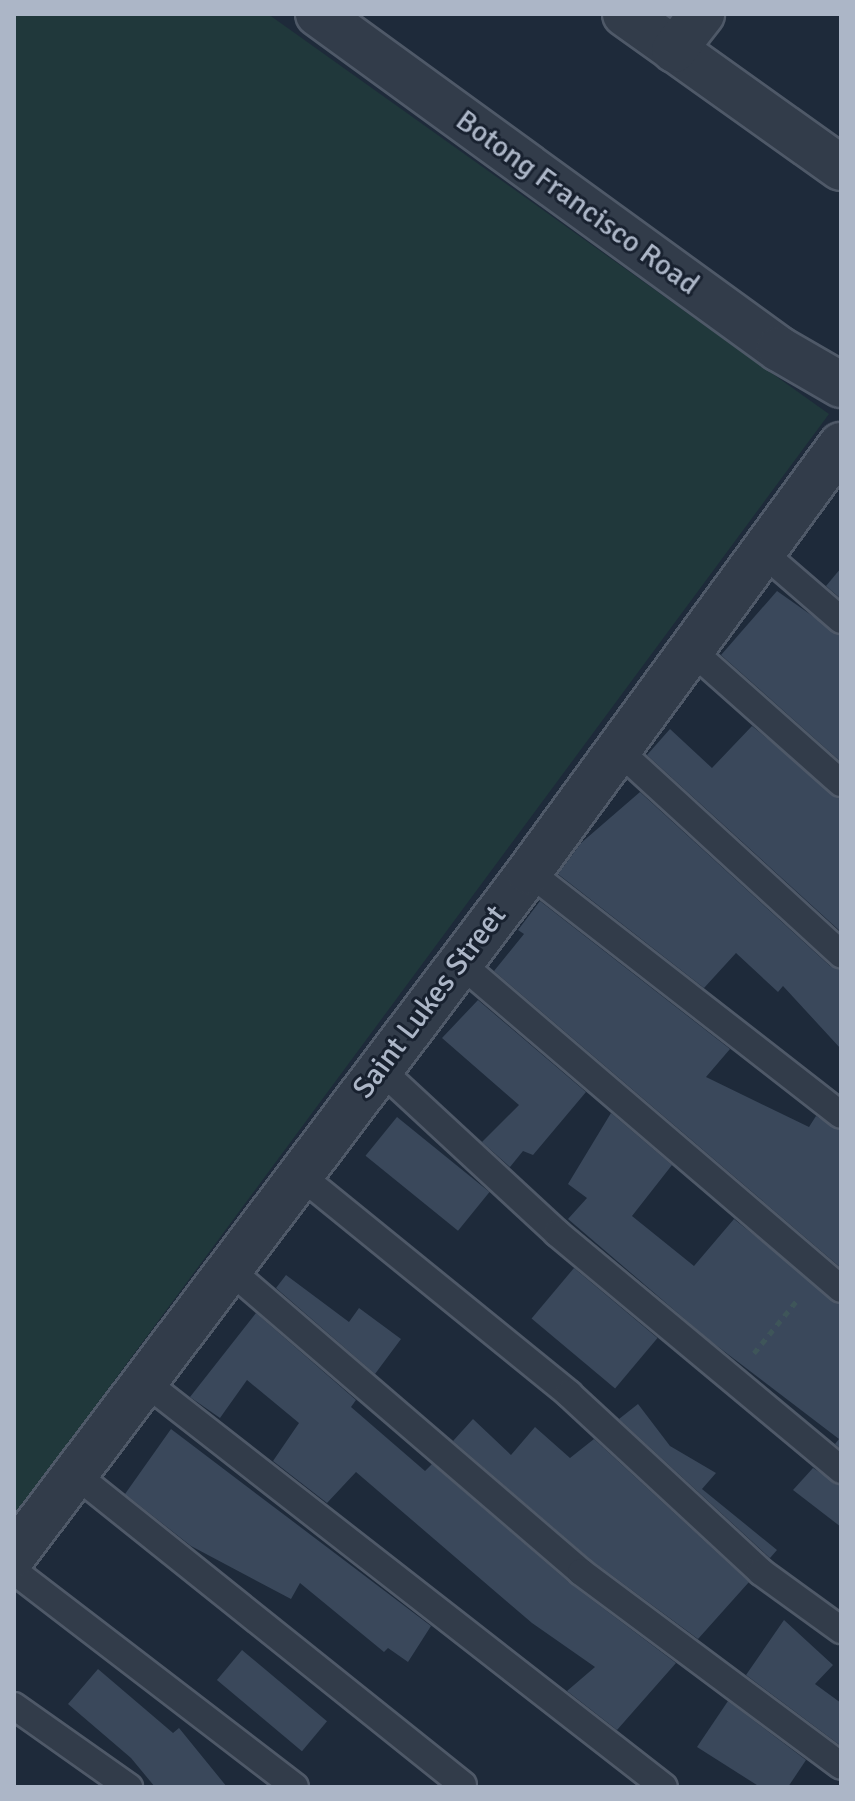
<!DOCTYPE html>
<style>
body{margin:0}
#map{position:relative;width:855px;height:1801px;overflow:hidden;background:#1e2a3a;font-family:Signika,sans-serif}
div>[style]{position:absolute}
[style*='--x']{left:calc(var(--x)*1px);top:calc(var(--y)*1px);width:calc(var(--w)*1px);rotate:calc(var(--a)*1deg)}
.green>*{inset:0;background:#20383b}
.building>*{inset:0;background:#3a485b;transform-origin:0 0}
.path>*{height:5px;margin-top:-2.5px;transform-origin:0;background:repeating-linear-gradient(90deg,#3e5559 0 6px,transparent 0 12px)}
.roads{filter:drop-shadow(2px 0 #4f5968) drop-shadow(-2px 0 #4f5968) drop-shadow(0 2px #4f5968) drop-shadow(0 -2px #4f5968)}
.service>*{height:26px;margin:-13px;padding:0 13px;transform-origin:13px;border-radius:13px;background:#323c4a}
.minor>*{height:44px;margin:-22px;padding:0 22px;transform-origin:22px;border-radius:22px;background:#323c4a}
.tertiary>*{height:44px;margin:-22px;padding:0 22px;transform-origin:22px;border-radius:22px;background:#323c4a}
span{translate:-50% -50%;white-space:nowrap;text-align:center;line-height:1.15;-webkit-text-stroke:6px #18212f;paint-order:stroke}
.street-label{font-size:30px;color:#acb6c7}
.frame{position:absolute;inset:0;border:16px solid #acb6c7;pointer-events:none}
</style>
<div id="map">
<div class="green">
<i style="clip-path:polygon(14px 14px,268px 14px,829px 414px,14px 1516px)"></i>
</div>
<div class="building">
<i style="clip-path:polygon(841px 568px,841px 599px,826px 586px)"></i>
<i style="clip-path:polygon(777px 591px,841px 636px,841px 762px,721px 655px)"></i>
<i style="clip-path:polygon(752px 726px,841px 799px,841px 932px,647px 755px,670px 729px,712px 768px)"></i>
<i style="clip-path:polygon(640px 792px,830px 966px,841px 970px,841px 1049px,783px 986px,778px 992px,736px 953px,704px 988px,558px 874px,581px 843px)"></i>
<i style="clip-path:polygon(540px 901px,730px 1049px,706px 1077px,809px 1127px,816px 1116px,841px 1131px,841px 1268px,494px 971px,524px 934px,518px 930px)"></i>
<i style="clip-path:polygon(478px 1000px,586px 1092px,533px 1155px,523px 1151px,510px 1167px,482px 1142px,519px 1105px,442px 1038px)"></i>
<i style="clip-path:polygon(611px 1113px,672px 1165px,632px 1216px,694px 1266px,734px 1219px,841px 1305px,841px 1449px,835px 1444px,839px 1439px,708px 1339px,568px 1219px,587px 1198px,568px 1184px)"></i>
<i style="left:397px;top:1117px;width:119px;height:50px;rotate:39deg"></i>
<i style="left:574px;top:1268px;width:109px;height:66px;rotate:40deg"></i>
<i style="clip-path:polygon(286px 1275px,349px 1322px,359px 1308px,401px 1339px,375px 1374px,276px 1288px)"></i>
<i style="clip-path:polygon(256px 1313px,356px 1400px,351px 1407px,425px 1471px,432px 1464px,571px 1584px,676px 1663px,617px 1730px,567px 1691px,595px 1667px,532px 1623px,356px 1472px,327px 1503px,273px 1461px,299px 1423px,247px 1380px,220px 1418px,190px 1397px)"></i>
<i style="clip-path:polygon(638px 1404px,670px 1446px,716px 1473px,702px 1489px,777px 1550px,770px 1558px,619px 1419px)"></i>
<i style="clip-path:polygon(473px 1419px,511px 1455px,535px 1427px,570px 1458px,594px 1439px,749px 1582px,698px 1639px,591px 1560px,453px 1441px)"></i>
<i style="clip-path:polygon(171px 1429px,431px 1626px,408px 1662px,388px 1648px,384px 1652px,300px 1583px,291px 1599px,191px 1546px,125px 1494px)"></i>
<i style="clip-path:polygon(813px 1468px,841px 1486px,841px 1527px,793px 1490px)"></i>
<i style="clip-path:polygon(784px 1620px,833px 1665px,815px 1684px,841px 1703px,841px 1746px,746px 1675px)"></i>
<i style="left:242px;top:1650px;width:111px;height:39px;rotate:40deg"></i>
<i style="clip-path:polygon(98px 1669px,173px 1733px,179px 1728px,227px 1787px,155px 1787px,131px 1758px,68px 1704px)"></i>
<i style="clip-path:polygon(728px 1701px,806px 1760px,788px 1787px,760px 1787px,697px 1747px)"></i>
</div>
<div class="path">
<i style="--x:754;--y:1353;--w:70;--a:-50.8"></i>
</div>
<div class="roads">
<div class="service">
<i style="--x:761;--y:551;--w:106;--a:40.8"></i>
<i style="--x:690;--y:649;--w:202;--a:41.6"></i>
<i style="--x:617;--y:749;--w:304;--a:42.5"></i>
<i style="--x:529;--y:872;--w:395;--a:37.9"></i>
<i style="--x:459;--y:962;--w:503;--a:40.56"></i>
<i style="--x:379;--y:1068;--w:243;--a:42.8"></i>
<i style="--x:557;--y:1233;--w:370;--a:39.8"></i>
<i style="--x:300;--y:1175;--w:347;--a:39.1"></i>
<i style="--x:569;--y:1394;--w:262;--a:42.8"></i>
<i style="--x:761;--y:1572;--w:99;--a:35.9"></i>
<i style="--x:229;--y:1269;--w:464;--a:40.7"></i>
<i style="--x:581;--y:1572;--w:324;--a:36.7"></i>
<i style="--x:145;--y:1382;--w:658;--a:37.97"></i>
<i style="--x:75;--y:1474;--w:497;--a:38.7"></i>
<i style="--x:14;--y:1571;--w:354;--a:37.5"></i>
<i style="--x:14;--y:1706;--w:141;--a:35.2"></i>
</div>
<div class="minor">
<i style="--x:625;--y:14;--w:265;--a:35.5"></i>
<i style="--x:674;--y:50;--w:46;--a:-52.1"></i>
<i style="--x:14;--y:1555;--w:855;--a:-52.98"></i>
<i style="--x:529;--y:872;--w:529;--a:-53.85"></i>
</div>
<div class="tertiary">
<i style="--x:318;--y:14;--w:570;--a:36.01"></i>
<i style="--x:779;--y:349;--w:72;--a:30.1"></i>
</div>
</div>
<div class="street-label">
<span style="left:577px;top:203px;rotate:36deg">Botong Francisco Road</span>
<span style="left:430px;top:1002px;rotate:-53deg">Saint Lukes Street</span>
</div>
<div class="frame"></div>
</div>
